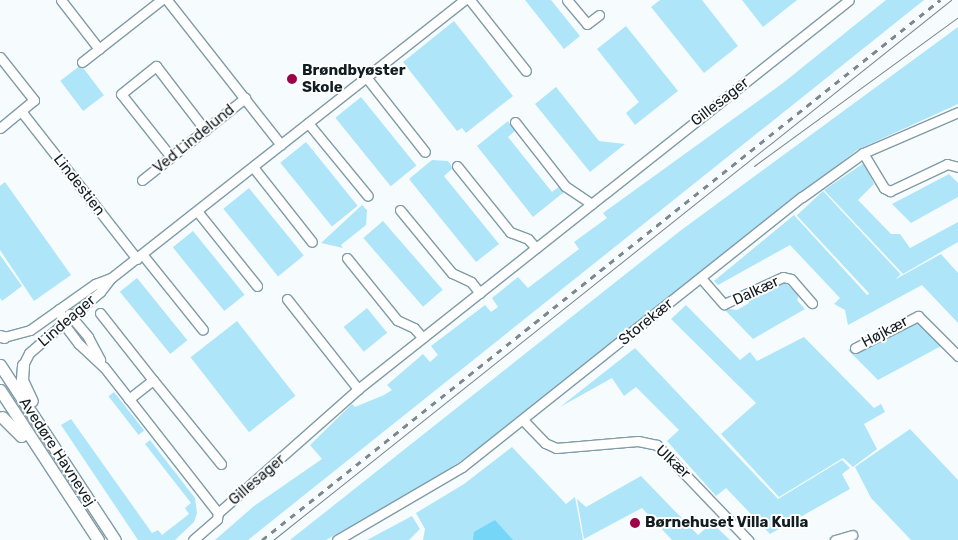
<!DOCTYPE html>
<meta charset="utf-8">
<style>
body{margin:0}
#map{position:relative;width:958px;height:540px;overflow:hidden;background:#f6fcfe;font-family:Rubik,sans-serif}
div>[style]{position:absolute}
[style*='--x']{left:calc(var(--x)*1px);top:calc(var(--y)*1px);width:calc(var(--w)*1px);rotate:calc(var(--a)*1deg)}
.green>*{inset:0;background:#aee5f9;transform-origin:0 0}
.water>*{inset:0;background:#75d6f7}
.roads{filter:drop-shadow(1px 0 #809ca7) drop-shadow(-1px 0 #809ca7) drop-shadow(0 1px #809ca7) drop-shadow(0 -1px #809ca7)}
.minor>*{height:9px;margin:-4.5px;padding:0 4.5px;transform-origin:4.5px;border-radius:4.5px;background:#fff}
.tertiary>*{height:11px;margin:-5.5px;padding:0 5.5px;transform-origin:5.5px;border-radius:5.5px;background:#fff}
.tram>*{height:1px;margin:-0.5px;padding:0 0.5px;transform-origin:0.5px;border-radius:0.5px;background:#7e878a}
.rail>*{height:2.5px;margin-top:-1.25px;transform-origin:0;background:repeating-linear-gradient(90deg,#7e878a 0 6px,transparent 0 12px)}
.dots>*{width:14px;height:14px;translate:-50% -50%;box-sizing:border-box;border:2px solid #fff;border-radius:50%}
span{translate:-50% -50%;white-space:nowrap;text-align:center;line-height:1.15;-webkit-text-stroke:4px #fff;paint-order:stroke}
.poi-label{font-size:15px;color:#121d21;font-weight:700}
.left{translate:0 -50%;text-align:left}
.street-label{font-size:15px;color:#121d21}
</style>
<div id="map">
<div class="green">
<i style="clip-path:polygon(525px 0,551px 0,580px 36px,564px 49px)"></i>
<i style="clip-path:polygon(660px 0,702px 0,738px 46px,704px 73px,651px 7px)"></i>
<i style="clip-path:polygon(742px 0,797px 0,763px 27px)"></i>
<i style="clip-path:polygon(886px 0,924px 0,248px 540px,215px 540px,254px 506px,322px 459px,310px 445px,352px 404px,355px 407px,384px 395px,392px 390px,387px 385px,423px 354px,430px 362px,438px 355px,431px 346px,485px 305px,491px 312px,498px 307px,492px 298px,518px 277px,528px 288px,579px 249px,574px 242px,607px 218px,603px 213px,783px 83px)"></i>
<i style="clip-path:polygon(454px 21px,513px 96px,466px 133px,462px 128px,457px 131px,403px 62px)"></i>
<i style="clip-path:polygon(626px 26px,678px 91px,635px 125px,626px 113px,639px 102px,597px 49px)"></i>
<i style="clip-path:polygon(958px 27px,958px 104px,857px 150px,511px 425px,441px 475px,326px 540px,290px 540px,680px 231px)"></i>
<i style="left:81px;top:65px;width:38px;height:26px;rotate:53deg"></i>
<i style="clip-path:polygon(556px 87px,599px 141px,625px 144px,590px 172px,535px 104px)"></i>
<i style="left:361px;top:97px;width:88px;height:33px;rotate:51deg"></i>
<i style="clip-path:polygon(508px 121px,515px 131px,508px 137px,552px 192px,560px 186px,564px 192px,533px 217px,477px 146px)"></i>
<i style="left:306px;top:142px;width:82px;height:33px;rotate:51deg"></i>
<i style="clip-path:polygon(432px 160px,448px 161px,453px 168px,444px 176px,499px 244px,476px 262px,409px 179px)"></i>
<i style="clip-path:polygon(864px 163px,874px 184px,858px 200px,891px 234px,900px 234px,910px 248px,958px 222px,958px 242px,903px 274px,824px 190px)"></i>
<i style="clip-path:polygon(949px 174px,958px 183px,958px 197px,911px 223px,892px 204px)"></i>
<i style="clip-path:polygon(5px 182px,71px 275px,34px 301px,0 250px,0 186px)"></i>
<i style="left:249px;top:188px;width:87px;height:33px;rotate:51deg"></i>
<i style="left:823px;top:191px;width:114px;height:36px;rotate:47deg"></i>
<i style="clip-path:polygon(362px 205px,367px 210px,366px 225px,341px 245px,343px 248px,321px 243px)"></i>
<i style="clip-path:polygon(794px 215px,867px 295px,941px 254px,958px 273px,958px 323px,922px 285px,848px 325px,845px 310px,834px 304px,840px 298px,790px 245px,718px 285px,714px 281px)"></i>
<i style="left:383px;top:221px;width:91px;height:26px;rotate:49deg"></i>
<i style="left:193px;top:231px;width:82px;height:26px;rotate:51deg"></i>
<i style="clip-path:polygon(0 255px,22px 286px,2px 301px,0 298px)"></i>
<i style="left:137px;top:278px;width:80px;height:22px;rotate:51deg"></i>
<i style="clip-path:polygon(784px 282px,799px 295px,797px 300px,805px 309px,753px 339px,723px 308px,737px 310px,749px 303px,747px 299px)"></i>
<i style="clip-path:polygon(686px 305px,740px 360px,750px 352px,757px 361px,804px 337px,874px 408px,881px 404px,885px 412px,864px 424px,877px 449px,853px 467px,843px 458px,779px 497px,721px 434px,756px 403px,671px 319px)"></i>
<i style="left:367px;top:308px;width:32px;height:30px;rotate:51deg"></i>
<i style="clip-path:polygon(915px 315px,943px 345px,878px 380px,848px 350px)"></i>
<i style="left:237px;top:321px;width:95px;height:59px;rotate:52deg"></i>
<i style="clip-path:polygon(635px 348px,778px 499px,842px 460px,850px 468px,842px 474px,850px 489px,770px 534px,726px 488px,716px 496px,667px 441px,679px 430px,636px 387px,624px 396px,612px 378px,560px 407px)"></i>
<i style="left:114px;top:392px;width:49px;height:7px;rotate:52deg"></i>
<i style="clip-path:polygon(71px 419px,152px 533px,158px 530px,162px 535px,189px 514px,185px 508px,191px 503px,145px 444px,150px 440px,195px 498px,197px 513px,194px 522px,175px 540px,138px 540px,61px 425px)"></i>
<i style="clip-path:polygon(910px 429px,958px 480px,958px 540px,911px 540px,871px 498px,855px 467px)"></i>
<i style="clip-path:polygon(512px 447px,566px 504px,575px 497px,583px 540px,423px 540px,425px 529px,416px 513px,464px 484px)"></i>
<i style="clip-path:polygon(641px 476px,698px 535px,712px 523px,730px 540px,672px 540px,642px 508px,584px 539px,577px 499px,586px 507px)"></i>
<i style="clip-path:polygon(412px 516px,420px 529px,409px 540px,367px 540px)"></i>
</div>
<div class="water">
<i style="clip-path:polygon(495px 520px,513px 540px,473px 540px,474px 532px)"></i>
</div>
<div class="roads">
<div class="minor">
<i style="--x:61;--y:0;--w:62;--a:52.2"></i>
<i style="--x:167;--y:0;--w:184;--a:51.8"></i>
<i style="--x:470;--y:0;--w:90;--a:51.7"></i>
<i style="--x:567;--y:0;--w:31;--a:50"></i>
<i style="--x:587;--y:24;--w:15;--a:-37"></i>
<i style="--x:0;--y:57;--w:55;--a:51.7"></i>
<i style="--x:34;--y:100;--w:44;--a:140.5"></i>
<i style="--x:82;--y:62;--w:100;--a:-38.1"></i>
<i style="--x:366;--y:77;--w:95;--a:51.8"></i>
<i style="--x:21;--y:111;--w:188;--a:51.9"></i>
<i style="--x:515;--y:122;--w:81;--a:52"></i>
<i style="--x:565;--y:186;--w:32;--a:34"></i>
<i style="--x:308;--y:123;--w:94;--a:50.6"></i>
<i style="--x:863;--y:153;--w:41;--a:59"></i>
<i style="--x:884;--y:188;--w:7;--a:27"></i>
<i style="--x:890;--y:191;--w:63;--a:-25.3"></i>
<i style="--x:947;--y:164;--w:11;--a:15"></i>
<i style="--x:171;--y:157;--w:80;--a:-128.4"></i>
<i style="--x:121;--y:94;--w:45;--a:-38.7"></i>
<i style="--x:156;--y:66;--w:81;--a:52.6"></i>
<i style="--x:457;--y:166;--w:85;--a:51.2"></i>
<i style="--x:510;--y:232;--w:19;--a:21"></i>
<i style="--x:528;--y:239;--w:12;--a:48"></i>
<i style="--x:253;--y:167;--w:95;--a:51.8"></i>
<i style="--x:142;--y:180;--w:132;--a:-38.5"></i>
<i style="--x:400;--y:210;--w:82;--a:50.5"></i>
<i style="--x:452;--y:273;--w:21;--a:25"></i>
<i style="--x:471;--y:282;--w:14;--a:51"></i>
<i style="--x:197;--y:211;--w:96;--a:51.3"></i>
<i style="--x:142;--y:254;--w:97;--a:51.2"></i>
<i style="--x:347;--y:258;--w:80;--a:51.1"></i>
<i style="--x:397;--y:320;--w:19;--a:25"></i>
<i style="--x:414;--y:328;--w:13;--a:48"></i>
<i style="--x:701;--y:278;--w:35;--a:49"></i>
<i style="--x:724;--y:304;--w:65;--a:-24.6"></i>
<i style="--x:783;--y:277;--w:8;--a:14"></i>
<i style="--x:791;--y:279;--w:32;--a:49"></i>
<i style="--x:287;--y:299;--w:115;--a:51.7"></i>
<i style="--x:59;--y:309;--w:15;--a:74"></i>
<i style="--x:63;--y:323;--w:26;--a:53"></i>
<i style="--x:79;--y:344;--w:34;--a:43"></i>
<i style="--x:104;--y:367;--w:185;--a:52"></i>
<i style="--x:100;--y:313;--w:85;--a:51.7"></i>
<i style="--x:153;--y:380;--w:31;--a:142"></i>
<i style="--x:69;--y:314;--w:30;--a:50"></i>
<i style="--x:88;--y:337;--w:26;--a:62"></i>
<i style="--x:4;--y:337;--w:27;--a:-15"></i>
<i style="--x:30;--y:330;--w:80;--a:-35.3"></i>
<i style="--x:95;--y:284;--w:17;--a:-21"></i>
<i style="--x:111;--y:278;--w:449;--a:-38.2"></i>
<i style="--x:855;--y:348;--w:71;--a:-26.9"></i>
<i style="--x:918;--y:316;--w:57;--a:45"></i>
<i style="--x:23;--y:365;--w:13;--a:-63"></i>
<i style="--x:29;--y:353;--w:94;--a:-40.7"></i>
<i style="--x:100;--y:292;--w:18;--a:-52"></i>
<i style="--x:153;--y:380;--w:108;--a:51"></i>
<i style="--x:523;--y:420;--w:32;--a:46"></i>
<i style="--x:545;--y:443;--w:12;--a:24"></i>
<i style="--x:556;--y:448;--w:82;--a:-4.9"></i>
<i style="--x:638;--y:441;--w:19;--a:12"></i>
<i style="--x:657;--y:445;--w:132;--a:46.2"></i>
<i style="--x:218;--y:513;--w:187;--a:-41.5"></i>
<i style="--x:358;--y:389;--w:626;--a:-38.39"></i>
<i style="--x:193;--y:540;--w:32;--a:-41"></i>
<i style="--x:217;--y:519;--w:6;--a:-81"></i>
<i style="--x:337;--y:540;--w:145;--a:-30.3"></i>
<i style="--x:462;--y:467;--w:434;--a:-38.5"></i>
<i style="--x:802;--y:197;--w:75;--a:-35.8"></i>
<i style="--x:863;--y:153;--w:103;--a:-23.3"></i>
<i style="--x:835;--y:540;--w:18;--a:-16"></i>
</div>
<div class="tertiary">
<i style="--x:0;--y:336;--w:4;--a:14"></i>
<i style="--x:0;--y:365;--w:209;--a:56.7"></i>
<i style="--x:23;--y:365;--w:15;--a:94"></i>
<i style="--x:22;--y:380;--w:23;--a:65"></i>
<i style="--x:0;--y:390;--w:179;--a:56.8"></i>
<i style="--x:2;--y:417;--w:27;--a:45"></i>
</div>
</div>
<div class="tram">
<i style="--x:754;--y:166;--w:253;--a:-36.1"></i>
<i style="--x:273;--y:540;--w:867;--a:-38.54"></i>
</div>
<div class="rail">
<i style="--x:262;--y:540;--w:867;--a:-38.54"></i>
</div>
<div class="dots">
<i style="left:292px;top:79px;background:#9e034a"></i>
<i style="left:635px;top:523px;background:#9e034a"></i>
</div>
<div class="poi-label">
<span class="left" style="left:302px;top:79px">Brøndbyøster<br>Skole</span>
<span class="left" style="left:645px;top:523px">Børnehuset Villa Kulla</span>
</div>
<div class="street-label">
<span style="left:720px;top:102px;rotate:-38deg">Gillesager</span>
<span style="left:194px;top:139px;rotate:-39deg">Ved Lindelund</span>
<span style="left:79px;top:185px;rotate:52deg">Lindestien</span>
<span style="left:756px;top:291px;rotate:-25deg">Dalkær</span>
<span style="left:67px;top:321px;rotate:-41deg">Lindeager</span>
<span style="left:646px;top:322px;rotate:-39deg">Storekær</span>
<span style="left:885px;top:332px;rotate:-28deg">Højkær</span>
<span style="left:57px;top:452px;rotate:57deg">Avedøre Havnevej</span>
<span style="left:673px;top:462px;rotate:43deg">Ulkær</span>
<span style="left:257px;top:480px;rotate:-41deg">Gillesager</span>
</div>
</div>
